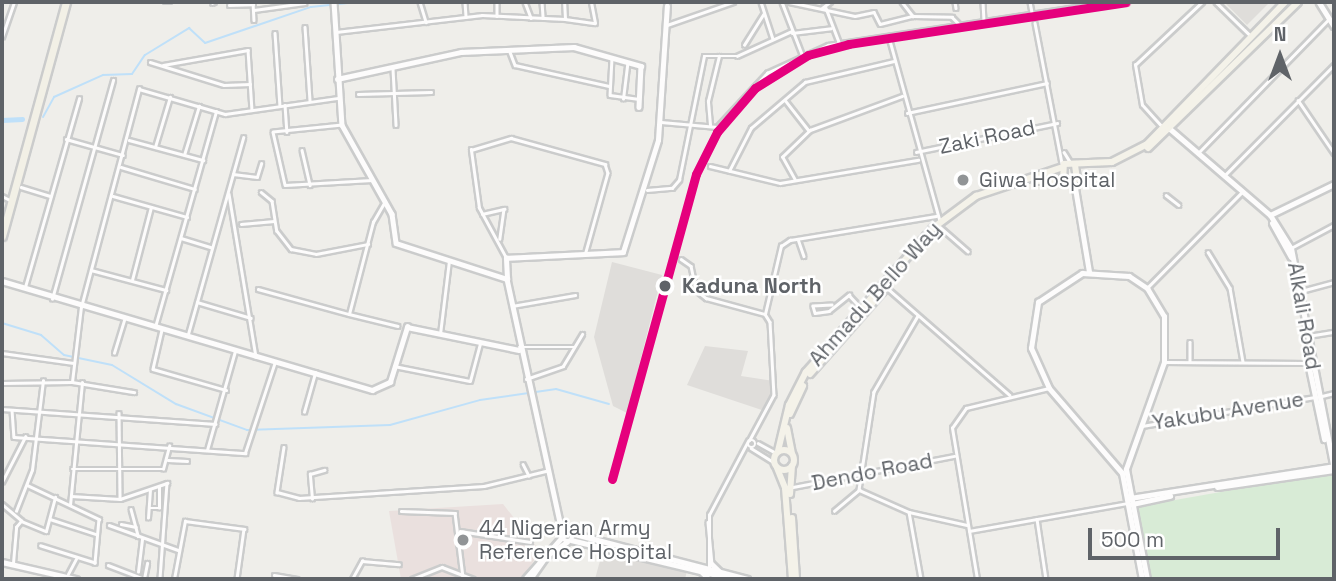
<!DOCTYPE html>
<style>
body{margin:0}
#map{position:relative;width:1336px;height:581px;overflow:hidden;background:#efeeea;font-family:"Space Grotesk",sans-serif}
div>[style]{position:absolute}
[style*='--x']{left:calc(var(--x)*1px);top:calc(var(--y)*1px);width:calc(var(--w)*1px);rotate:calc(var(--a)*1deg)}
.industrial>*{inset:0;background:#dfddda}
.medical>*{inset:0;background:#eae0de}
.green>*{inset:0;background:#d8ebd6}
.stream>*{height:2px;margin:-1px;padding:0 1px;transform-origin:1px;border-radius:1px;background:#bfe0f9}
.river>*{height:4.5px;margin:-2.25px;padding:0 2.25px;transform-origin:2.25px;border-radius:2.25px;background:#bfe0f9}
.roads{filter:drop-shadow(2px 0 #cbcccc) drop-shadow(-2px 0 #cbcccc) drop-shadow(0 2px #cbcccc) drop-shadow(0 -2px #cbcccc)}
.minor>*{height:2.5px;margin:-1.25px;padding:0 1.25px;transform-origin:1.25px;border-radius:1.25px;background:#fdfcfc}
.minor>.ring{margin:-1.25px;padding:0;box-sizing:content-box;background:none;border:2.5px solid #fdfcfc;border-radius:50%}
.tertiary>*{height:4.5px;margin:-2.25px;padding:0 2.25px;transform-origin:2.25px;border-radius:2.25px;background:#fdfcfc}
.tertiary>.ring{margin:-2.25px;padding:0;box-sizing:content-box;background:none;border:4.5px solid #fdfcfc;border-radius:50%}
.secondary>*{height:5px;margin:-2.5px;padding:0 2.5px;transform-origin:2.5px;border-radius:2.5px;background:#fdfcfc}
.primary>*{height:6px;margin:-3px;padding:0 3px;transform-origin:3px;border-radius:3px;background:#f4f2e9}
.primary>.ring{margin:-3px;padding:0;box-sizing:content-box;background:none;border:6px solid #f4f2e9;border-radius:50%}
.trunk>*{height:7px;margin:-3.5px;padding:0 3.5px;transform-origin:3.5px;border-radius:3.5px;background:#f2f0e6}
.rail-1>*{height:9px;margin:-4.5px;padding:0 4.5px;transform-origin:4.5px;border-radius:4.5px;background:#e5007d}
.dots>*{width:19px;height:19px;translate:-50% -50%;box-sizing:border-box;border:4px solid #fff;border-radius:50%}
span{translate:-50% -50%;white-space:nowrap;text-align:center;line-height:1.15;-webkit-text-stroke:5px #fff;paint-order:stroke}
.street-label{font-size:21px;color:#5f6368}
.poi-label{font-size:21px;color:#5f6368}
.left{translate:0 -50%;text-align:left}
.stop-label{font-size:21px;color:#5f6368;font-weight:700}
.frame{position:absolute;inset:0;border:4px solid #5f6368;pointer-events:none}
.north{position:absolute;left:1245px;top:21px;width:70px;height:70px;-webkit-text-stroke:5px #fff;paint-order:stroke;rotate:0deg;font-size:19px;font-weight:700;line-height:28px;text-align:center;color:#5f6368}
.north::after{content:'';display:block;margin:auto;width:24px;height:32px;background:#5f6368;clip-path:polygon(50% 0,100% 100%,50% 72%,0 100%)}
.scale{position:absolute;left:1088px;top:528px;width:192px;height:32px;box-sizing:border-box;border:4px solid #5f6368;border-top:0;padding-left:9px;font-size:21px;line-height:24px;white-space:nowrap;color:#5f6368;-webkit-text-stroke:5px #fff;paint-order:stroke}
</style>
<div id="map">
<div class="industrial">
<i style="clip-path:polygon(1224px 2px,1266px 2px,1268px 4px,1247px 25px)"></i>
<i style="clip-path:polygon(612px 262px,662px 275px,627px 413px,613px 406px,594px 337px)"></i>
<i style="clip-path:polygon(705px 346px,748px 351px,741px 376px,774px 381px,768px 412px,687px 385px)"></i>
<i style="clip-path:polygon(604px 546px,687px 571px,685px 579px,595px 579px)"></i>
</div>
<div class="medical">
<i style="clip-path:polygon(503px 504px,540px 551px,522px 579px,401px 579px,389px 511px)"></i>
</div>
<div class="green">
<i style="clip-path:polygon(1334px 472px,1334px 579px,1150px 579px,1135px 507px)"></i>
</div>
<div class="stream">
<i style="--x:43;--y:117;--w:23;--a:-61"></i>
<i style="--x:54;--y:97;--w:54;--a:-24.2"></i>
<i style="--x:103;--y:75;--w:29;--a:-2"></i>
<i style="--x:132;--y:74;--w:23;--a:-56"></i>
<i style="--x:145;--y:55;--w:52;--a:-31.5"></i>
<i style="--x:189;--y:28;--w:22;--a:43"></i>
<i style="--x:205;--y:43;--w:112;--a:-18.8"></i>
<i style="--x:311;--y:7;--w:46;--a:-6.2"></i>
<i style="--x:2;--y:323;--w:41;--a:17.1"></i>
<i style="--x:41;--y:335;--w:30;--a:41"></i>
<i style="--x:64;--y:355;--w:49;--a:11.8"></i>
<i style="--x:112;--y:365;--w:75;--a:31.4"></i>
<i style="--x:176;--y:404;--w:76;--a:20.1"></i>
<i style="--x:247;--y:430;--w:143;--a:-2"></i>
<i style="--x:390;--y:425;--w:93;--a:-15.5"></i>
<i style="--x:480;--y:400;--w:77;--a:-8.2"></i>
<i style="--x:556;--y:389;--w:55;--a:15.8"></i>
</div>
<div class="river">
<i style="--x:2;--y:120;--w:20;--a:-3"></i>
</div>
<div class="roads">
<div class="minor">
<i style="--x:165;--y:2;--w:5;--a:0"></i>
<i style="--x:253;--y:2;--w:18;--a:87"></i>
<i style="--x:420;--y:2;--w:21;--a:73"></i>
<i style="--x:465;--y:2;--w:15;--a:86"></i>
<i style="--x:497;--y:2;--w:14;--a:90"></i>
<i style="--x:525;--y:2;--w:17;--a:69"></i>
<i style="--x:542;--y:2;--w:16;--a:86"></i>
<i style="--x:761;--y:2;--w:38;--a:72"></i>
<i style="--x:782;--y:2;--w:56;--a:69"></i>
<i style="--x:789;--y:2;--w:67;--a:12"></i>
<i style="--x:855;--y:16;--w:19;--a:-12"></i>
<i style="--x:874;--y:12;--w:13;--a:63"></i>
<i style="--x:880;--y:24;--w:34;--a:-14"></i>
<i style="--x:913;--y:16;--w:39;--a:1"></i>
<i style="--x:952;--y:17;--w:11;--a:45"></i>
<i style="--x:902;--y:2;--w:18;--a:52"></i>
<i style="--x:955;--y:2;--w:6;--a:81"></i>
<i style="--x:983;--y:2;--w:17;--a:87"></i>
<i style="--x:1030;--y:2;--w:10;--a:79"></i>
<i style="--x:1216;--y:2;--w:49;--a:44.2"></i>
<i style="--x:212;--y:3;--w:2;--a:-27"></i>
<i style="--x:229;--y:5;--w:24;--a:-2"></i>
<i style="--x:822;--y:8;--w:10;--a:-37"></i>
<i style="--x:826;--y:8;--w:36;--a:69"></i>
<i style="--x:254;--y:10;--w:51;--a:-7.8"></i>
<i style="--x:565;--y:19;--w:30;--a:8"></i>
<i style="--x:595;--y:23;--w:21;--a:-101"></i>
<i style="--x:1035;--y:23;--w:143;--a:79.1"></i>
<i style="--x:667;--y:25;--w:70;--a:-19.2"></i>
<i style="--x:305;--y:27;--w:74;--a:86.1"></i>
<i style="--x:336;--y:32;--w:147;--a:-6.6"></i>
<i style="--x:482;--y:15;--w:83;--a:2.8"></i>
<i style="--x:565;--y:19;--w:17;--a:-93"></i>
<i style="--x:275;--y:33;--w:73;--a:86.1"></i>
<i style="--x:792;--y:33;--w:39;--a:-7"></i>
<i style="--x:2;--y:37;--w:37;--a:-71"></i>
<i style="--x:889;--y:37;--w:191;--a:74.5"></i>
<i style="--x:744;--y:45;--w:36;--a:-58"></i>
<i style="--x:510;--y:52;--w:14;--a:69"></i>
<i style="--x:515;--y:65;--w:96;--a:12.6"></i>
<i style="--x:612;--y:58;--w:37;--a:93"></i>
<i style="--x:610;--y:95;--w:29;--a:8"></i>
<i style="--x:150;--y:62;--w:77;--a:17.3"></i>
<i style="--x:224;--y:85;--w:26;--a:-2"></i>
<i style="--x:163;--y:65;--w:86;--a:-10"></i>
<i style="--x:248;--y:50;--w:60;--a:86.2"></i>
<i style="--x:393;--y:69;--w:56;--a:86.9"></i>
<i style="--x:358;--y:94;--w:73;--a:-1.6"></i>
<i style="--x:623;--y:99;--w:35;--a:-83"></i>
<i style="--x:785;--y:100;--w:39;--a:52"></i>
<i style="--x:1298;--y:100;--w:64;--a:55.8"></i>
<i style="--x:285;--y:105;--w:27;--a:86"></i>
<i style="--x:907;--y:113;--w:143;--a:-12.1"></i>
<i style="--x:661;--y:122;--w:56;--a:5.1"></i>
<i style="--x:717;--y:127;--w:74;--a:-47.2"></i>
<i style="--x:767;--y:73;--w:67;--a:-24.7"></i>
<i style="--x:828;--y:45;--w:285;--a:-8.7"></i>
<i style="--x:342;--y:125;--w:69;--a:174.2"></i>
<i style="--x:273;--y:132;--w:54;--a:77.2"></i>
<i style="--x:285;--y:185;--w:87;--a:-3.3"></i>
<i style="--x:710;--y:125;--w:24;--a:-95"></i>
<i style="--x:708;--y:101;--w:46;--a:-76.3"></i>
<i style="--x:1161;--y:126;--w:28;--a:-132"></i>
<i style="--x:1142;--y:105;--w:41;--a:-99.9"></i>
<i style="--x:1135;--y:65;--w:92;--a:-43.2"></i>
<i style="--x:66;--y:139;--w:59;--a:15.7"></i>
<i style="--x:129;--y:140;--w:77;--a:15.1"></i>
<i style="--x:155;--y:147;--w:52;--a:-73.3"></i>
<i style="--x:302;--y:150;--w:36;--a:77"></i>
<i style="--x:916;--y:152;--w:144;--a:-11.6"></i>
<i style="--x:1064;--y:152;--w:13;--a:58"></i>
<i style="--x:1199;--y:152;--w:186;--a:-45.7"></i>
<i style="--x:184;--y:155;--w:51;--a:-73"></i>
<i style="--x:710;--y:166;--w:72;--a:13.7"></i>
<i style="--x:780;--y:183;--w:140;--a:-9.5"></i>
<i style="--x:121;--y:167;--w:77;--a:16.6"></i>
<i style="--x:729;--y:171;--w:48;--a:-62.9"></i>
<i style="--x:751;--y:128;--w:71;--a:-40.4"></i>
<i style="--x:805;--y:82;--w:91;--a:-13.3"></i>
<i style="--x:233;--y:174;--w:24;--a:7"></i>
<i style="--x:257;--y:177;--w:14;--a:-73"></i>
<i style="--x:1224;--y:176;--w:156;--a:-45.3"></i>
<i style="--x:795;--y:180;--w:26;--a:-119"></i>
<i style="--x:782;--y:157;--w:39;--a:-44"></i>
<i style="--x:810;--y:130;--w:98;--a:-20.3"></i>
<i style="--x:21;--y:187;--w:31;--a:17"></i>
<i style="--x:647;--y:190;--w:25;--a:-5"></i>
<i style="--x:672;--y:188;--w:11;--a:-49"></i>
<i style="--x:679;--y:180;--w:126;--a:-78.6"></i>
<i style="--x:704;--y:56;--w:33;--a:0"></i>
<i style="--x:737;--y:56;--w:60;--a:-24.4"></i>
<i style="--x:261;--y:192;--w:14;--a:39"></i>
<i style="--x:272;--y:201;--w:30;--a:81"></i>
<i style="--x:277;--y:231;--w:23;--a:52"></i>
<i style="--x:291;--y:249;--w:25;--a:11"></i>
<i style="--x:316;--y:254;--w:53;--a:-10.9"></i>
<i style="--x:229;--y:194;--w:165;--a:80.6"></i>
<i style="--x:1166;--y:195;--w:16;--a:38"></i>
<i style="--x:2;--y:196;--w:9;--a:27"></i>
<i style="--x:113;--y:196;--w:77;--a:15.8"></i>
<i style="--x:482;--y:214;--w:23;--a:-13"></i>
<i style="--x:504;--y:209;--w:30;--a:98"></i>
<i style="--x:241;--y:224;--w:33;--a:-5"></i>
<i style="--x:940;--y:227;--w:37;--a:41"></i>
<i style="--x:181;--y:238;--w:31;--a:17"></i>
<i style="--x:798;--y:239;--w:18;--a:71"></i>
<i style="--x:1291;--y:248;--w:49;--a:-28.1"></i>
<i style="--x:1208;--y:252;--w:42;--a:58.6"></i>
<i style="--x:1230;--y:288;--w:75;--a:80"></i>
<i style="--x:506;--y:258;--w:57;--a:-118.4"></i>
<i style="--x:479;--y:208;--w:59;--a:-97.9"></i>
<i style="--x:471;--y:150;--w:42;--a:-16.7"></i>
<i style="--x:511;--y:138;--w:98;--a:15.5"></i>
<i style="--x:605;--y:164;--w:9;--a:72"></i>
<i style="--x:608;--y:173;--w:82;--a:105.6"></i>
<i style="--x:681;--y:259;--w:12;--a:35"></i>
<i style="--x:691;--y:266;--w:25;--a:78"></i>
<i style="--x:696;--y:290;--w:13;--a:39"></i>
<i style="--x:706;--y:298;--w:61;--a:15.2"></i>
<i style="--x:765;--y:314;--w:9;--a:58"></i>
<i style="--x:770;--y:322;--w:73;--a:86.9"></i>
<i style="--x:774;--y:395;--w:51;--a:118.1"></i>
<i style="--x:91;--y:270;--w:78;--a:14.9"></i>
<i style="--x:132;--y:280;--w:75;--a:-75.4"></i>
<i style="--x:25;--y:287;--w:196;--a:-74"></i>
<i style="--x:886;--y:287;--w:164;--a:41.1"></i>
<i style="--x:1147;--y:288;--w:136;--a:-45.3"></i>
<i style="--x:258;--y:289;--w:94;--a:15.4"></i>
<i style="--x:349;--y:314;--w:95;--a:-75.4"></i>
<i style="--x:373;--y:222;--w:24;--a:-60"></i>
<i style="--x:1301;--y:291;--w:34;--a:-15"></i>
<i style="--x:52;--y:299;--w:227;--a:-74.4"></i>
<i style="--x:197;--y:302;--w:56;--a:16.5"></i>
<i style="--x:832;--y:305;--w:19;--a:177"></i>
<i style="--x:813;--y:306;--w:7;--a:74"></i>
<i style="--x:815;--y:313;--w:14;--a:-8"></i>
<i style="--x:829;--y:311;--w:26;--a:-39"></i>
<i style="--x:849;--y:295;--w:18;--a:47"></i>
<i style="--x:512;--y:306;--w:64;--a:-9.9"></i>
<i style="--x:349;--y:314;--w:50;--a:13.8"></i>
<i style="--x:765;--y:314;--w:70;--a:-76.8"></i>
<i style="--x:781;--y:246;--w:11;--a:-34"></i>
<i style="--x:790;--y:240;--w:148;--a:-9.3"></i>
<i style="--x:918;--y:316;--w:88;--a:120.1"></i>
<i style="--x:874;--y:392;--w:99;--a:98.7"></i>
<i style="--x:859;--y:490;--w:55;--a:23.7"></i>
<i style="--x:909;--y:512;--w:59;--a:12.6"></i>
<i style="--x:155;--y:327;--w:224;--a:-74.2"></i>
<i style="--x:162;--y:330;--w:40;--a:103"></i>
<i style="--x:153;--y:369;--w:76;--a:16"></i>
<i style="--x:188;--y:334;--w:204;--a:-74.3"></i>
<i style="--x:440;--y:334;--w:74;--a:-83"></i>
<i style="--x:1308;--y:336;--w:26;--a:-9"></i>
<i style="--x:1190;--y:342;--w:20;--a:90"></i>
<i style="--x:519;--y:347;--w:56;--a:0"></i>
<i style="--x:2;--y:353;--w:72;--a:8"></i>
<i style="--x:114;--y:353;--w:34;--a:-73"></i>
<i style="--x:1164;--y:362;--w:143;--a:0.4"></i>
<i style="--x:394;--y:366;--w:77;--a:11.2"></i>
<i style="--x:470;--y:381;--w:38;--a:-75"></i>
<i style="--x:526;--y:379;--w:39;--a:-19"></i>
<i style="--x:563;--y:366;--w:37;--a:-59"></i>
<i style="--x:72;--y:382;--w:76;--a:-83.2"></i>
<i style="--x:81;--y:307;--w:226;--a:-75.1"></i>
<i style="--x:139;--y:89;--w:90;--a:16.2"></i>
<i style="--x:225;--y:114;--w:114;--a:-8.1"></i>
<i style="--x:2;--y:383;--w:70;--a:-0.8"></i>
<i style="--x:72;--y:382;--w:63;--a:9.2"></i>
<i style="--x:1322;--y:396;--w:12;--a:-14"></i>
<i style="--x:2;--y:409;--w:214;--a:4"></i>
<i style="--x:12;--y:410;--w:27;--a:86"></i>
<i style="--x:14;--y:437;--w:232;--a:4"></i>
<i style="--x:245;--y:453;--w:96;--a:-71.8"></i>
<i style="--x:304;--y:412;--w:41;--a:-74.2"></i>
<i style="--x:119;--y:413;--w:86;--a:89.3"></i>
<i style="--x:1142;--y:426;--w:175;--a:-9.5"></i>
<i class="ring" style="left:748px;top:440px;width:5.5px;height:5.5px"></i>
<i style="--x:758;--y:443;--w:21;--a:29"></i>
<i style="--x:284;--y:447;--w:46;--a:98.8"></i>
<i style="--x:277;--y:492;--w:23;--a:15"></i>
<i style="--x:299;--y:498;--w:185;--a:-3.7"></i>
<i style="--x:484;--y:486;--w:64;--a:-13.6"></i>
<i style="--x:751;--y:448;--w:26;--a:32"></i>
<i style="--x:207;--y:450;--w:103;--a:-74.2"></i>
<i style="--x:168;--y:460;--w:19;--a:3"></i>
<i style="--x:523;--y:464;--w:13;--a:63"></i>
<i style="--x:72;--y:469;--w:91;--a:0"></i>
<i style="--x:163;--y:469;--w:24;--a:-75"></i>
<i style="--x:2;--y:482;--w:51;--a:-62.9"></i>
<i style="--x:27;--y:485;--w:80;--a:25.3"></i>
<i style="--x:99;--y:519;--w:44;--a:95.2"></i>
<i style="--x:95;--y:563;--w:57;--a:-162.5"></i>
<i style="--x:793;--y:487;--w:164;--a:-10.9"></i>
<i style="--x:71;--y:496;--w:49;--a:3.5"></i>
<i style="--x:120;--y:499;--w:50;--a:-18.8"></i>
<i style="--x:167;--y:483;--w:96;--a:94.2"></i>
<i style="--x:312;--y:499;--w:25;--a:-95"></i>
<i style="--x:310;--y:474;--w:15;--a:-16"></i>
<i style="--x:2;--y:504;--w:25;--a:40"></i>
<i style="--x:70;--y:505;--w:123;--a:-84.4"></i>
<i style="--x:149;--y:508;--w:10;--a:0"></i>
<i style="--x:159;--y:508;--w:21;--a:-90"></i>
<i style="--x:131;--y:509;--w:28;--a:75"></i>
<i style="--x:16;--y:511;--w:44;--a:-68.7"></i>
<i style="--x:32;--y:470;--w:90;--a:-83"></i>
<i style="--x:401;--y:511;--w:54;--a:2.1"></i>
<i style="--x:455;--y:513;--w:64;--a:82.9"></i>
<i style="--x:834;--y:511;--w:33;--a:-40"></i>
<i style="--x:909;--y:512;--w:68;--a:79.8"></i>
<i style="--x:148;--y:518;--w:27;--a:-86"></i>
<i style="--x:50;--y:519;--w:48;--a:18.1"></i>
<i style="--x:1037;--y:519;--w:61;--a:81.5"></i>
<i style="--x:708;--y:522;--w:42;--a:84.6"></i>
<i style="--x:121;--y:524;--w:15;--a:11"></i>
<i style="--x:109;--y:525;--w:73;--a:19.9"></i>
<i style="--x:460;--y:531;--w:71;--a:8.9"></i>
<i style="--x:969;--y:531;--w:160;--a:-10"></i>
<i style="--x:13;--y:563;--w:36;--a:-85"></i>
<i style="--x:16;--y:527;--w:8;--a:-50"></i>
<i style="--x:21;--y:521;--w:27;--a:22"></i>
<i style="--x:46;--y:531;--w:35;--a:-75"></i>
<i style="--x:108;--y:565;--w:39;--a:21"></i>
<i style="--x:709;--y:570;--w:55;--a:-90"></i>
<i style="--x:709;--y:515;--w:84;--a:-62.2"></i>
<i style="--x:138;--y:572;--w:33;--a:-83"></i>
<i style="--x:68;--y:574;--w:17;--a:-62"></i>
<i style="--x:274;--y:575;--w:23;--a:10"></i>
<i style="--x:144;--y:579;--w:16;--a:-79"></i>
<i style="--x:174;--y:579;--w:59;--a:-79.3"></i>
<i style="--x:185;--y:521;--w:60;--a:7.7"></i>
<i style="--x:244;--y:529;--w:50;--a:98"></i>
<i style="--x:352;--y:579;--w:21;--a:-61"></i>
<i style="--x:362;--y:561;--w:37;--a:5"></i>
<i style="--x:412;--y:579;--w:32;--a:-22"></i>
<i style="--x:442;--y:567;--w:33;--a:21"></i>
<i style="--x:977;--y:579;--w:153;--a:-99.4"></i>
<i style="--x:952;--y:428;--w:24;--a:-55"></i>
<i style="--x:966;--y:408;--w:85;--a:-13.5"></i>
</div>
<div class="tertiary">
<i style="--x:334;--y:2;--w:123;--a:86.3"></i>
<i style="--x:342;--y:125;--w:102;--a:60.7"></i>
<i style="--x:392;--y:214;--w:29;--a:82"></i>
<i style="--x:396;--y:243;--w:117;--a:18"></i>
<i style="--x:507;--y:279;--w:262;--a:77.7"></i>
<i style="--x:1319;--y:2;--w:28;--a:58"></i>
<i style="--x:337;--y:79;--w:127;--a:-12.3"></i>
<i style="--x:461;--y:52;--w:113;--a:-2.5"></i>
<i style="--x:574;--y:47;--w:70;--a:15.8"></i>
<i style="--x:641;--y:66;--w:41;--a:92.8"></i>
<i style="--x:507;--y:278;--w:20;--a:-93"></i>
<i style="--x:506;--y:258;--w:117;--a:-2.9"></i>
<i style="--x:623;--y:252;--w:117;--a:-72.6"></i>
<i style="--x:658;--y:140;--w:134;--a:-86.2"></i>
<i style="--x:2;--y:281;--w:386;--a:16.4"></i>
<i style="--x:372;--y:390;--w:20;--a:-24"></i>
<i style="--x:390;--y:382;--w:58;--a:-72.8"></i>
<i style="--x:407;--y:327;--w:114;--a:11.6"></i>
<i class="ring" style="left:563px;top:532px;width:5.5px;height:5.5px"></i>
<i style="--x:571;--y:533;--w:182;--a:14.6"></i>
<i style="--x:571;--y:540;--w:167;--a:13.5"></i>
<i style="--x:2;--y:562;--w:76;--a:12.9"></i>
<i style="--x:712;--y:564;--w:10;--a:45"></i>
<i style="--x:701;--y:571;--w:11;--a:45"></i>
<i style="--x:525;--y:579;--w:57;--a:-48.5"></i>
<i style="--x:530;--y:579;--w:28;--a:-55"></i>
<i style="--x:546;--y:556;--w:25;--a:-34"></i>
</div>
<div class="secondary">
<i style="--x:1170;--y:129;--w:132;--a:40.7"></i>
<i style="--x:1270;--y:215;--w:39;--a:58"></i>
<i style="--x:1291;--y:248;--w:226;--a:79"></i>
<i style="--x:1074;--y:182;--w:91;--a:80.5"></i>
<i style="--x:1270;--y:215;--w:71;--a:-25.8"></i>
<i style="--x:1272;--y:223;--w:39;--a:61"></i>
<i style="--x:1308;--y:363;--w:78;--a:78.1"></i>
<i style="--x:1217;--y:487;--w:118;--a:-8.3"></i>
<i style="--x:1130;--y:498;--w:206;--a:-8.9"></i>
<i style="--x:1132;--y:504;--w:39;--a:-12"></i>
<i style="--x:1142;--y:579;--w:108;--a:-100.7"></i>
<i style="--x:1122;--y:473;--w:112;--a:-130.7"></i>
<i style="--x:1049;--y:388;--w:44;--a:-114.2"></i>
<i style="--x:1031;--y:348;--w:47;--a:-81.3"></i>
<i style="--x:1038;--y:302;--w:53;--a:-33.4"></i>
<i style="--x:1082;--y:273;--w:47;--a:3.7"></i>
<i style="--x:1129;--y:276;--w:22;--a:34"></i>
<i style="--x:1147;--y:288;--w:33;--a:59"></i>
<i style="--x:1164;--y:316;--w:46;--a:90"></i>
<i style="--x:1164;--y:362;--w:114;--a:109.6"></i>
<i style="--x:1126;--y:469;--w:112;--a:79.2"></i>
</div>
<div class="primary">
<i style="--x:1148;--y:148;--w:209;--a:-44.2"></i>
<i style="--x:1075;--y:165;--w:14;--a:82"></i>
<i style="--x:1077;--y:179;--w:14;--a:172"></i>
<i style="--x:1063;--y:181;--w:17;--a:-87"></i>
<i style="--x:1064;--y:164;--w:48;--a:-2.4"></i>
<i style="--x:1112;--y:162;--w:38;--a:-27"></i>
<i style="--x:1146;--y:145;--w:199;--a:-45.8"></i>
<i style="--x:1036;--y:181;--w:27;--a:0"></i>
<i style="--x:810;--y:374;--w:112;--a:-48.6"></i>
<i style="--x:790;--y:414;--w:31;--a:-65"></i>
<i style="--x:787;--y:428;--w:25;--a:79"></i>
<i class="ring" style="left:774px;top:450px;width:14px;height:14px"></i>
<i style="--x:778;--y:451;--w:47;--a:-76.6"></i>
<i style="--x:789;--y:405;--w:37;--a:-63"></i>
<i style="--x:806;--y:372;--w:192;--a:-48.6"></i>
<i style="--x:933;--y:228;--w:54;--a:-36.7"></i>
<i style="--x:976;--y:196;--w:89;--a:-18.4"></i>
<i style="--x:777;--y:468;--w:22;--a:68"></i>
<i style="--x:785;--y:488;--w:91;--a:85.6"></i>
<i style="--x:790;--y:494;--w:28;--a:-86"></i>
<i style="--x:792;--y:518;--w:61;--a:86.2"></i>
</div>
<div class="trunk">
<i style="--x:2;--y:236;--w:243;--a:-74.7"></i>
</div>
</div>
<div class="rail-1">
<i style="--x:612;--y:479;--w:316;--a:-74.6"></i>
<i style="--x:696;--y:174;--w:47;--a:-63.4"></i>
<i style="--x:717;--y:132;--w:58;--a:-49.2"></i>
<i style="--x:755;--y:88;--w:62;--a:-31.9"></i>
<i style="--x:808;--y:55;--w:42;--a:-15"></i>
<i style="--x:849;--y:44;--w:280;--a:-8.6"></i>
</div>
<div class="dots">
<i style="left:963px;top:180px;background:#919496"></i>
<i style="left:665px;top:286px;background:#5f6368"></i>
<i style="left:463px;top:540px;background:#919496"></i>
</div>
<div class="street-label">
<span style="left:987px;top:137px;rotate:-12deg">Zaki Road</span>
<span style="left:875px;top:294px;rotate:-48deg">Ahmadu Bello Way</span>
<span style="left:1304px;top:316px;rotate:80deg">Alkali Road</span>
<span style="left:1228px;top:411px;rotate:-9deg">Yakubu Avenue</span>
<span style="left:872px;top:472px;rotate:-11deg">Dendo Road</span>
</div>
<div class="poi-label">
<span class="left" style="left:979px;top:180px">Giwa Hospital</span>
<span class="left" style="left:479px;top:540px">44 Nigerian Army<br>Reference Hospital</span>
</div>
<div class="stop-label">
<span class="left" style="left:682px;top:286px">Kaduna North</span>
</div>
<div class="frame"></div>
<div class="north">N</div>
<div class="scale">500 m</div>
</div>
